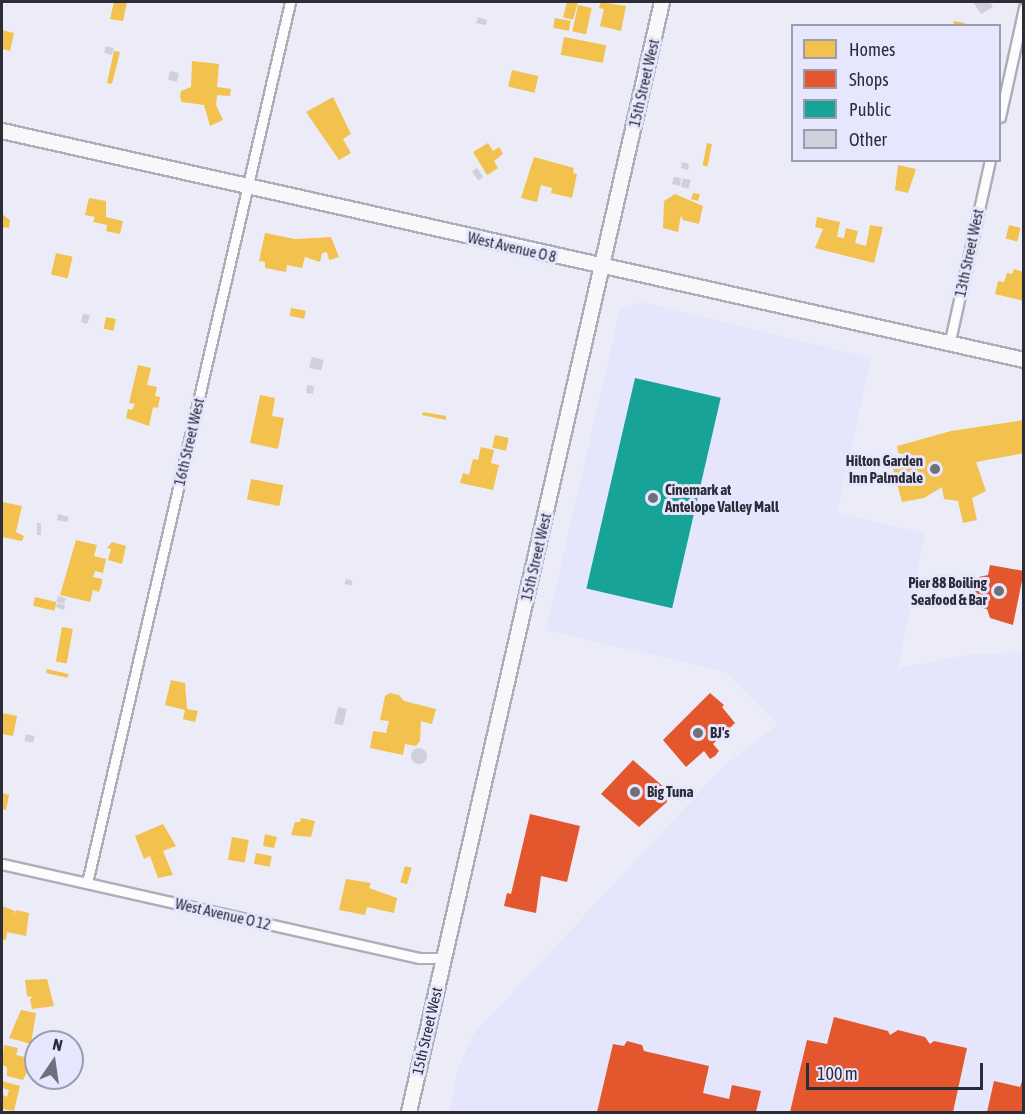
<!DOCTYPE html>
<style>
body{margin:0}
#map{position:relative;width:1025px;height:1114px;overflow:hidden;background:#ececf8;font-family:"Asap Condensed",sans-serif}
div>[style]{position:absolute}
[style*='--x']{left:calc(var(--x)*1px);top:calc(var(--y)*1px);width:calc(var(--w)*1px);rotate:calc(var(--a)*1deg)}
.built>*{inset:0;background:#e5e5fb}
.homes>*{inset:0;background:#f2c14e;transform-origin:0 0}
.shops>*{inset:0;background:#e4572e}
.public>*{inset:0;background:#17a398;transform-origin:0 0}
.building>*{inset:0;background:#d0d0db;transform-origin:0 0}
.round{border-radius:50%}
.roads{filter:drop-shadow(2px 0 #aeaeb9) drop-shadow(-2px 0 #aeaeb9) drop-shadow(0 2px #aeaeb9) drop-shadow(0 -2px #aeaeb9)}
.street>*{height:9px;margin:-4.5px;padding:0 4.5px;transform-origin:4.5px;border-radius:4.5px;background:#fcfcfe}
.secondary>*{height:14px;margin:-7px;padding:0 7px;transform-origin:7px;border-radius:7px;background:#f8f8fb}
.dots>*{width:16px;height:16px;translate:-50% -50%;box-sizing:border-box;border:3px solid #e6e6fe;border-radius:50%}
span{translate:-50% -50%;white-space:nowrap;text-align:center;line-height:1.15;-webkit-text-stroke:6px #e6e6fe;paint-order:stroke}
.street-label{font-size:15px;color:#2d2d39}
.poi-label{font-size:15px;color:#2d2d39;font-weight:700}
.right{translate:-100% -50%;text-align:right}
.left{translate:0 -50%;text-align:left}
.frame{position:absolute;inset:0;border:3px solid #2d2d39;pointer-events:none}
.legend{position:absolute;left:791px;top:24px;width:210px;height:138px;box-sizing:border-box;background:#e6e6fe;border:2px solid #9c9caf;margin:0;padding:8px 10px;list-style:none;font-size:18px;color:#2d2d39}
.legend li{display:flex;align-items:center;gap:12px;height:30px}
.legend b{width:30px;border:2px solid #9c9caf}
.north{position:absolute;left:24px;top:1030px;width:60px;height:60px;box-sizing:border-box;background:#e6e6fe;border:2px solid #9c9caf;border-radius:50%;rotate:13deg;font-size:16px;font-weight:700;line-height:24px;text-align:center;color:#2d2d39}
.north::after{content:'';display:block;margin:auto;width:21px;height:27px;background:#70707c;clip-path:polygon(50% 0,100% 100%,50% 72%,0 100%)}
.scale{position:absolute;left:806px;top:1063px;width:177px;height:27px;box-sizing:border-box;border:3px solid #2d2d39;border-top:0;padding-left:8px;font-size:18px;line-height:21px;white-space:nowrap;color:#2d2d39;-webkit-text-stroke:4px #e6e6fe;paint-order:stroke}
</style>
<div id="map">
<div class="built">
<i style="clip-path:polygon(640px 302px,871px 358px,837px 513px,925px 533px,898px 668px,968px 655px,1023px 652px,1023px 1112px,449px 1112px,459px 1065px,474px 1034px,723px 767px,778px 724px,726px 672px,546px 630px,620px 310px)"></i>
</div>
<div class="homes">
<i style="clip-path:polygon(114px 2px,127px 2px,123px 21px,110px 19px)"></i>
<i style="clip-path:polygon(567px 2px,578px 2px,573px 20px,563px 17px)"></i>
<i style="clip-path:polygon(601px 2px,626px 6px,621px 31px,600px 26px,604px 9px,599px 8px)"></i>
<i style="left:578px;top:5px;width:14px;height:27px;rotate:12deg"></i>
<i style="left:555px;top:18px;width:16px;height:10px;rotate:11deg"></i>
<i style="clip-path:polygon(954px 21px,965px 23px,964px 26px,953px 26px)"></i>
<i style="clip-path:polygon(2px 30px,14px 33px,10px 51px,2px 49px)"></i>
<i style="left:564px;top:37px;width:43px;height:18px;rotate:11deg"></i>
<i style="clip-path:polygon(114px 51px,120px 52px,112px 84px,107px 83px)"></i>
<i style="clip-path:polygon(192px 61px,219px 64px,217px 87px,231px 89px,230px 96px,217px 95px,216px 105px,223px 120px,210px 126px,204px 105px,182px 102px,180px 97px,181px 91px,191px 87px)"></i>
<i style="left:512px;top:70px;width:27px;height:17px;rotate:13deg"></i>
<i style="clip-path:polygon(333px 97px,351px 134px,343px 139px,351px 153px,339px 160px,306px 112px)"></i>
<i style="clip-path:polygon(488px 143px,493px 151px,499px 147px,503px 154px,494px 161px,498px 168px,487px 175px,473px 152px)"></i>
<i style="left:707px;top:143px;width:5px;height:23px;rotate:11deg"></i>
<i style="clip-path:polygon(534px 157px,574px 168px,573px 173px,577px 174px,572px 198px,551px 193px,552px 188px,541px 185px,537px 202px,521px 198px)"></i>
<i style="clip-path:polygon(898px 165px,916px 169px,908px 193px,895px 190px)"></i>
<i style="clip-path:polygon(693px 193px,700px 194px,698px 201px,691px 199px)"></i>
<i style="clip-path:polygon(675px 194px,703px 206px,699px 224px,683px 220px,681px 215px,678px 232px,663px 228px,664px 201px)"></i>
<i style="clip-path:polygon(89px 198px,106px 201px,106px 217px,123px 221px,120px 234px,106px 231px,107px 225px,93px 222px,95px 217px,85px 215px)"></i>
<i style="clip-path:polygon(2px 214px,10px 220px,9px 228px,4px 227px,2px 232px)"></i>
<i style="clip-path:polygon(817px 217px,840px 222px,837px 237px,844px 238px,846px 228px,858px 231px,855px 243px,866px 246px,870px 225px,883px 227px,874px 263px,815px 248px,823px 229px,815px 227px)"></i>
<i style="left:1009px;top:225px;width:12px;height:14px;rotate:14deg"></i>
<i style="clip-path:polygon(265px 233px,295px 239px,331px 237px,339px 257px,329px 260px,327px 252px,322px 253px,320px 262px,305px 257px,302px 268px,287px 265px,286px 272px,265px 268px,265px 262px,259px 261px)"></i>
<i style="left:56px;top:253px;width:17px;height:22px;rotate:13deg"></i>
<i style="clip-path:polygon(1014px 269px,1024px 272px,1024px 301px,995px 294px,998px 281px,1004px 282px,1007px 273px,1012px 274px)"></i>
<i style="left:291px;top:308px;width:15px;height:8px;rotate:11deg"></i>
<i style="left:106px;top:317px;width:10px;height:12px;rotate:11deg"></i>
<i style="clip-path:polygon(138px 365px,151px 368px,147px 385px,157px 387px,155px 396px,160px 397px,158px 408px,153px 407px,149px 426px,126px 418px,128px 409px,132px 410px,135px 404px,129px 403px)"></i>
<i style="clip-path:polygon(260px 395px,275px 398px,272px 416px,284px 418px,278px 449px,250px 443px)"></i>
<i style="clip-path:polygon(423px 412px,446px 416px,446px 420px,422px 415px)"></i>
<i style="clip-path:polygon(1024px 420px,1024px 453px,976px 462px,986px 491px,972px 498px,977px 520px,963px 523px,958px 501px,944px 499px,942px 487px,924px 498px,902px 502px,890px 458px,906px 455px,898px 453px,897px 446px,951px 431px)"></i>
<i style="left:495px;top:435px;width:14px;height:13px;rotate:12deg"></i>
<i style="clip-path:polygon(481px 447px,494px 450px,491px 463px,499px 465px,493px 490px,460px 483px,463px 473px,469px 475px,473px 459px,478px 460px)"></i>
<i style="left:251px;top:479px;width:33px;height:21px;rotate:11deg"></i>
<i style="clip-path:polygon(2px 502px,22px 506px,16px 532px,24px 536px,22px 541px,2px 537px)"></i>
<i style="clip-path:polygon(76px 540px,97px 545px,94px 556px,106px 559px,103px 573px,95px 571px,93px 577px,102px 579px,102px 583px,99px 592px,93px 590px,90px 602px,60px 595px)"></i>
<i style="clip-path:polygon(112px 542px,126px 546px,122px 564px,108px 560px,111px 549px,107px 548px)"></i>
<i style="left:35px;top:597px;width:22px;height:9px;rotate:13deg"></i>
<i style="left:62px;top:627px;width:11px;height:35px;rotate:10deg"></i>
<i style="left:47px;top:669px;width:22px;height:4px;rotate:13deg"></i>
<i style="clip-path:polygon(171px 680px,185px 683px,187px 709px,198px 711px,195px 722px,183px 719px,185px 710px,165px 705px)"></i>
<i style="clip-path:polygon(390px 693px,399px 695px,404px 701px,436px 709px,432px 724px,421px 721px,420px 741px,416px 746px,405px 744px,403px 755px,370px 748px,373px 731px,386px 733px,389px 721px,380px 720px,385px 696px)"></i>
<i style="clip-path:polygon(2px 713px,17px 716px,13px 736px,2px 734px)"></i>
<i style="clip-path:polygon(2px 793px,9px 795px,6px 810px,2px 809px)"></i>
<i style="clip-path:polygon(301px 818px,315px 821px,311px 837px,291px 835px,295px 822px,300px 822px)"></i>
<i style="clip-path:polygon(163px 824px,176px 846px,163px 851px,173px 875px,158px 878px,150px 856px,144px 859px,135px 836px)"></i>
<i style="clip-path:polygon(265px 834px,277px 837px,274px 848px,263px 846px)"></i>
<i style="left:232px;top:837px;width:17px;height:23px;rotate:10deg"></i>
<i style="left:256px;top:853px;width:16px;height:11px;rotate:11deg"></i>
<i style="left:405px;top:866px;width:7px;height:17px;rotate:16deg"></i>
<i style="clip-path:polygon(346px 879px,371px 883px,369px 888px,397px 898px,394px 913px,367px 907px,365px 915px,339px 910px)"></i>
<i style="clip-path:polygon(2px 906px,15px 911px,14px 916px,16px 910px,29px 913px,26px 936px,7px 932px,6px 940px,2px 939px)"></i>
<i style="clip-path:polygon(47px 979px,54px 1006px,32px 1009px,30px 999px,33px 997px,27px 996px,25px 980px)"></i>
<i style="clip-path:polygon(21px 1010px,36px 1013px,31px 1044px,9px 1038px)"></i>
<i style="clip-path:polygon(4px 1045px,18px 1048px,16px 1055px,35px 1059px,32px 1073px,27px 1072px,23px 1080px,7px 1076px,7px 1067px,2px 1065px)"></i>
<i style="clip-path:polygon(2px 1081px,20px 1086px,14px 1111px,2px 1109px,2px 1094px,7px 1097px,9px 1090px,2px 1088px)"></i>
</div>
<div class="shops">
<i style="clip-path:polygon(990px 565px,1024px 571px,1013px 625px,990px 618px,987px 609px,972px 605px,979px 577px,988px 575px)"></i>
<i style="clip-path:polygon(710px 693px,724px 705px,722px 707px,735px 723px,713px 744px,719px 751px,715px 756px,710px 759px,704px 751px,686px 767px,663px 740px)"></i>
<i style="clip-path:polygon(633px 760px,666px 789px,667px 802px,639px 827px,601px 794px)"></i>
<i style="clip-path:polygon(530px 814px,580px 826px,567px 882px,541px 876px,536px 913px,504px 906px,507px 893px,511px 894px)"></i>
<i style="clip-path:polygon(834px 1017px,888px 1031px,890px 1035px,898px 1030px,925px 1037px,930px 1044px,934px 1041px,967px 1048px,953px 1112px,790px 1112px,807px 1040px,827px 1044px)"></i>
<i style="clip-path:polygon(627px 1041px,642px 1045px,644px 1051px,709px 1066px,703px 1093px,729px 1099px,732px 1085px,761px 1091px,756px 1112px,597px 1112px,613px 1044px,624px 1046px)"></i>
<i style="clip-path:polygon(1024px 1075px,1024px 1112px,987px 1112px,994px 1081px,1020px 1087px)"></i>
</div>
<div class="public">
<i style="left:635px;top:378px;width:88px;height:216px;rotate:13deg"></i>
</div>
<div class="building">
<i style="clip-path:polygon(973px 2px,990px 2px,993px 7px,981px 14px)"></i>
<i style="clip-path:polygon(478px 17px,487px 20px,486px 25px,476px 23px)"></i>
<i style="left:106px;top:46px;width:8px;height:7px;rotate:14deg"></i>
<i style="left:170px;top:71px;width:9px;height:9px;rotate:13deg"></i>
<i style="clip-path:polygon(682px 162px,689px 164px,688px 170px,681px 168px)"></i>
<i style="left:477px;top:168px;width:11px;height:6px;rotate:56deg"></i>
<i style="clip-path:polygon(674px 177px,681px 178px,680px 186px,672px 184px)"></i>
<i style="left:683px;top:178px;width:8px;height:9px;rotate:14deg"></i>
<i style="clip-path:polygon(83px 314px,90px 315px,87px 324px,81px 322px)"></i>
<i style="left:312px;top:357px;width:12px;height:11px;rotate:14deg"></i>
<i style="left:307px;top:385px;width:7px;height:8px;rotate:8deg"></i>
<i style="clip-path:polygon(58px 514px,69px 517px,67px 522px,57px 520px)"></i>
<i style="left:37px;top:523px;width:4px;height:12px"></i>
<i style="left:346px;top:579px;width:7px;height:5px;rotate:16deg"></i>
<i style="left:58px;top:596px;width:8px;height:6px;rotate:14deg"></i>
<i style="clip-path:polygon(57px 603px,65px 605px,64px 610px,56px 607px)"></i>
<i style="left:338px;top:707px;width:9px;height:17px;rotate:13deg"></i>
<i style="left:26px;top:734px;width:9px;height:7px;rotate:13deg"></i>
<i class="round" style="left:411px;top:748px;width:16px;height:16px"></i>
</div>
<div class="roads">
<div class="street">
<i style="--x:1000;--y:117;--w:112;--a:-77.6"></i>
<i style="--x:949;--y:345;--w:189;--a:-77.5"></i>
<i style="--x:2;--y:864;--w:427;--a:12.7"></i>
<i style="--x:419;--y:958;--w:25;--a:0"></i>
<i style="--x:87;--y:883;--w:904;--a:-77.02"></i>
</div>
<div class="secondary">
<i style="--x:2;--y:131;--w:1047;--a:12.63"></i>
<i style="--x:409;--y:1112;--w:1138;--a:-77.16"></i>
</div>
</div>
<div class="dots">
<i style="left:935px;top:469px;background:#70707c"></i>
<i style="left:653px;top:498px;background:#70707c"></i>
<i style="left:999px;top:591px;background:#70707c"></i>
<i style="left:698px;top:733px;background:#70707c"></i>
<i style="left:635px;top:792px;background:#70707c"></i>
</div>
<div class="street-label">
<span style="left:644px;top:83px;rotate:-77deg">15th Street West</span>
<span style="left:512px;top:247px;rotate:13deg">West Avenue O 8</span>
<span style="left:969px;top:253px;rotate:-78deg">13th Street West</span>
<span style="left:189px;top:442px;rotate:-77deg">16th Street West</span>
<span style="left:536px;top:557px;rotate:-77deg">15th Street West</span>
<span style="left:223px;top:914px;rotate:13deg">West Avenue O 12</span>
<span style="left:427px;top:1031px;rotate:-77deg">15th Street West</span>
</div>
<div class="poi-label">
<span class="right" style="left:923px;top:469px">Hilton Garden<br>Inn Palmdale</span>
<span class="left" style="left:665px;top:498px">Cinemark at<br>Antelope Valley Mall</span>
<span class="right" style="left:987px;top:591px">Pier 88 Boiling<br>Seafood &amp; Bar</span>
<span class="left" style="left:710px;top:733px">BJ's</span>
<span class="left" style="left:647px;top:792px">Big Tuna</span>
</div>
<div class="frame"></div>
<ul class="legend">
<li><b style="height:16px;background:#f2c14e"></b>Homes</li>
<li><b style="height:16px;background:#e4572e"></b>Shops</li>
<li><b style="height:16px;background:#17a398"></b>Public</li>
<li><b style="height:16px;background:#d0d0db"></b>Other</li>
</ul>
<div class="north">N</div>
<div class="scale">100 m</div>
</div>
